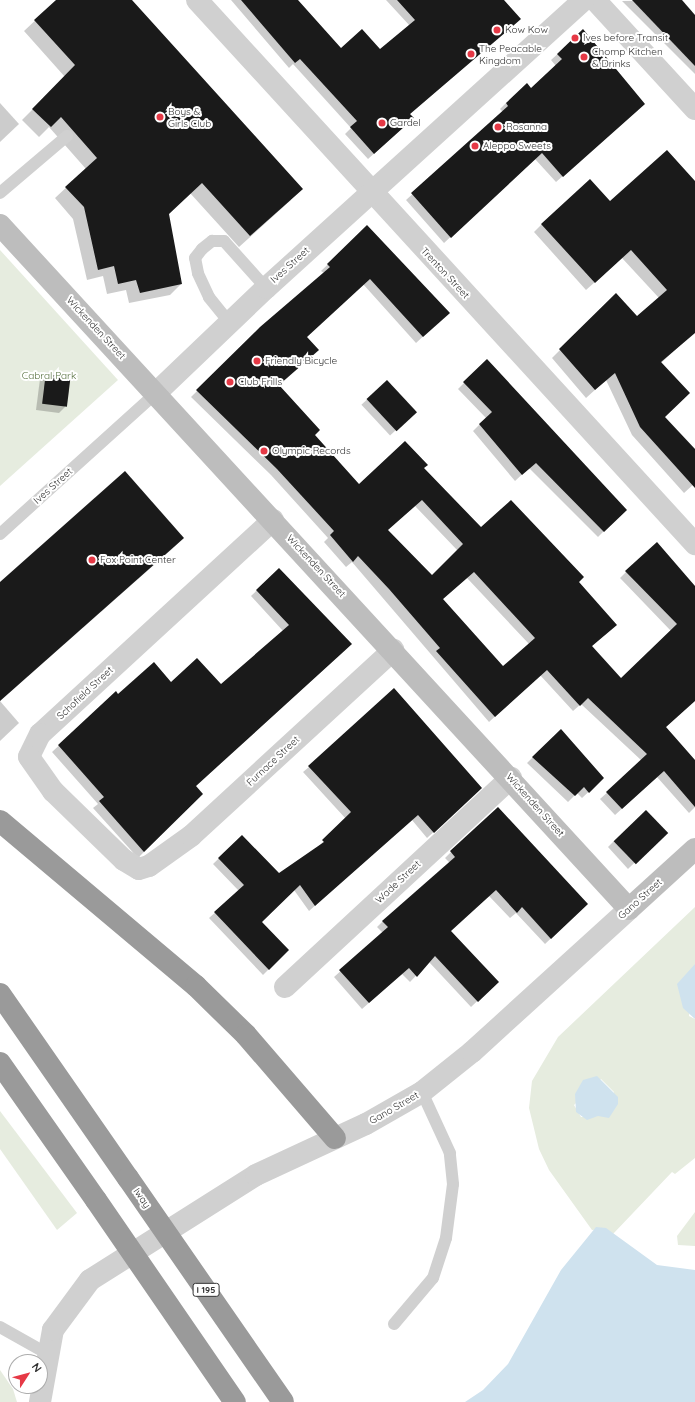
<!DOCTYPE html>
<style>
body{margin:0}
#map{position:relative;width:695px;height:1402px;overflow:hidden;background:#fff;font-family:Quicksand,sans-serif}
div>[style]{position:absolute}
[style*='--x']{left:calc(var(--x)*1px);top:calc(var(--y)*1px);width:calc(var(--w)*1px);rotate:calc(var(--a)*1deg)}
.green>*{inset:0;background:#e6ecdf}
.water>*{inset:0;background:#cfe2ee}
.shadow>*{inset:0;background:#0003;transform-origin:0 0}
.building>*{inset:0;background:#1a1a1a;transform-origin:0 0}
.service>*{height:12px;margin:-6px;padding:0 6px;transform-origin:6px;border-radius:6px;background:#d0d0d0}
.minor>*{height:22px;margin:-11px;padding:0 11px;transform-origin:11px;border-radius:11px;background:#d0d0d0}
.tertiary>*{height:22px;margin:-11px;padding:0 11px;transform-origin:11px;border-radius:11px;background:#d0d0d0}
.secondary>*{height:22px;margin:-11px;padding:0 11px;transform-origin:11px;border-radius:11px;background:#bdbdbd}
.motorway>*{height:22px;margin:-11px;padding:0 11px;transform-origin:11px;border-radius:11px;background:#9a9a9a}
.motorway-bridge>*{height:22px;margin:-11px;padding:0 11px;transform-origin:11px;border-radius:11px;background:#9a9a9a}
.dots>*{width:11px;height:11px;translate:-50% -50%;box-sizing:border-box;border:2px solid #fff;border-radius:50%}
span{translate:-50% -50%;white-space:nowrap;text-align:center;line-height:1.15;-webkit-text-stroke:4px #fff;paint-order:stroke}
.shield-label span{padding:1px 3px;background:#fff;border:1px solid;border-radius:3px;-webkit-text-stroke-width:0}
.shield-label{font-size:9px;color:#333;font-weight:700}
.poi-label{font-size:10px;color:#333}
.left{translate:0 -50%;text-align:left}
.street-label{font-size:10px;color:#333}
.park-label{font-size:10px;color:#56703f}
.north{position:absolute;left:8px;top:1354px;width:40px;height:40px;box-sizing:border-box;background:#fff;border:1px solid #adadad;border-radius:50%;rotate:54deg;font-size:11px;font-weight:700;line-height:16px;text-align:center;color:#333}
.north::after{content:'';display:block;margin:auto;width:14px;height:18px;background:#e63946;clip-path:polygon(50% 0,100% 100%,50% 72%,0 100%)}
</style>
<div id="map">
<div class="green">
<i style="clip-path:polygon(0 250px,118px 380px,0 486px)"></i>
<i style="clip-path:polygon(evenodd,695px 907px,695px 964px,689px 1016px,695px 1019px,695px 1158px,675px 1174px,672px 1172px,613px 1234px,606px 1229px,592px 1230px,549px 1170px,539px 1149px,529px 1108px,532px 1081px,558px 1037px,695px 907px,601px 1079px,614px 1092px,598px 1116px,581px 1117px,574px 1105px,601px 1079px)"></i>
<i style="clip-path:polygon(0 1111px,77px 1213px,57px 1230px,0 1149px)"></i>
<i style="clip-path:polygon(695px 1212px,695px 1246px,678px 1245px,677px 1236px)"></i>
<i style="clip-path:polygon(0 1370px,13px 1389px,17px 1402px,0 1402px)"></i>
</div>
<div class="water">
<i style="clip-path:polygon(695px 964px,695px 1019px,683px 1008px,677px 984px)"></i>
<i style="clip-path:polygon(597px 1076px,618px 1097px,618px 1104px,609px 1118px,598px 1116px,587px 1120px,576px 1112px,575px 1094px,583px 1080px)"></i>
<i style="clip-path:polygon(596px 1227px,606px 1228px,657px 1265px,695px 1270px,695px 1402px,465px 1402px,483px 1390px,508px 1364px,561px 1270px)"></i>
</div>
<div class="shadow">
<i style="clip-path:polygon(57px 0,130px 0,291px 200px,239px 247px,190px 193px,168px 214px,181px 284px,170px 295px,129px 303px,126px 290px,107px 294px,103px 276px,87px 280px,73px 219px,55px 198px,86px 169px,49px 127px,39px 137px,22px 120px,65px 77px,24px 31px)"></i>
<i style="clip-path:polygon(231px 0,291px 0,340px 50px,380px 51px,410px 26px,386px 0,503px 0,513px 25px,409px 115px,407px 124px,368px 159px,345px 134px,351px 128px,293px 64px,289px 68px)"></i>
<i style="clip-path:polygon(681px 0,695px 16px,695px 74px,622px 1px)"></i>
<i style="clip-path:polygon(583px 31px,638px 110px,556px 182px,535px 159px,444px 243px,406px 200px,503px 112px,500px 109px,506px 103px,531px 89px,556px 66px,551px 60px)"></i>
<i style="clip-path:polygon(0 103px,19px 124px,0 142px)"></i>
<i style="clip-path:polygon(695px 182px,695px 298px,691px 335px,661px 363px,664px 417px,695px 450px,695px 483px,684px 493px,632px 435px,606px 380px,586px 398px,552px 358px,616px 294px,637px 317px,659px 298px,622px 258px,586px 290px,534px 232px,542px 224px,610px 203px)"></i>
<i style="clip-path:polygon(evenodd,367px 227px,442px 319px,416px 343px,363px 284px,306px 337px,278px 385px,314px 435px,359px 486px,423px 468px,481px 529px,577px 583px,609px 631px,591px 647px,621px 679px,671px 631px,620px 578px,626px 572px,695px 586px,695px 700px,665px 728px,695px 761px,695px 807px,689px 813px,657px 777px,615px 815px,600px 799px,642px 761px,581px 704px,573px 711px,540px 675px,489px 722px,352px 562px,346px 567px,324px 542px,328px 538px,271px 475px,191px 397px,261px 328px,324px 273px,321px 271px,367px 227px,415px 506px,458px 551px,432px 577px,387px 530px,415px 506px,367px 227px,467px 578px,529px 644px,503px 668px,442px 600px,467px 578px)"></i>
<i style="clip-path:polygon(487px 360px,625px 510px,598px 537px,529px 468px,515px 481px,473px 431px,486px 418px,458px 389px)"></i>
<i style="clip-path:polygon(46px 373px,65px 407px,59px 413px,36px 410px,40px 379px)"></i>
<i style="left:387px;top:381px;width:42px;height:35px;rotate:47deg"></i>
<i style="clip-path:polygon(183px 538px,172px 549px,0 701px,0 583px)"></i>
<i style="clip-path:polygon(279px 569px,345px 650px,195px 787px,201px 794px,138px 858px,93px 808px,98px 804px,52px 752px,115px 693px,118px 696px,171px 683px,221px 686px,283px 631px,251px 596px)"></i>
<i style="clip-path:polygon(0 701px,19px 723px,0 741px)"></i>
<i style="clip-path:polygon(533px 757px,597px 784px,582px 798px,577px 793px,568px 802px,527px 763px)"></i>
<i style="clip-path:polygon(309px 767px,475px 794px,427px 838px,412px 820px,309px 911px,294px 890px,261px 922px,288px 950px,263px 975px,209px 918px,239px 891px,213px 864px,242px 836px,279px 875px,318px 847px,346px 819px,303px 772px)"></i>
<i style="clip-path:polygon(666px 832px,628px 869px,608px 847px,614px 841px)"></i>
<i style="clip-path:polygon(451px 852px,581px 910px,545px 944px,516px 913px,510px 918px,489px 896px,450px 931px,491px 988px,471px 1007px,429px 962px,410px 982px,402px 974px,362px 1009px,334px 977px,383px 933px,377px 927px,383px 921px,450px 863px,445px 858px)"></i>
</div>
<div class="building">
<i style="clip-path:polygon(56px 0,132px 0,303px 189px,250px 236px,202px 183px,169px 214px,182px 284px,140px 293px,136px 280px,118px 284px,114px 266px,98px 270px,84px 207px,65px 187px,97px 158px,61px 117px,51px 127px,32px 109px,75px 65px,34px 20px)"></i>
<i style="clip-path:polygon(241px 0,298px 0,341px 48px,362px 29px,380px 49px,415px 20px,397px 0,504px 0,521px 19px,410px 114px,414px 118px,374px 154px,350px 127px,357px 121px,300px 59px,295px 63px)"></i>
<i style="clip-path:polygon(632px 0,682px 0,695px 15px,695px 66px)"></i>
<i style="clip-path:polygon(583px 29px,645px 104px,563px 177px,542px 153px,451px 238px,411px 193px,508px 106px,506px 103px,527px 83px,531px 88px,562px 59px,557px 54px)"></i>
<i style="clip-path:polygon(667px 150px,695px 181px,695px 333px,661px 362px,690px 393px,665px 417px,695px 449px,695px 488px,640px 427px,615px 373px,595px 390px,559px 349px,616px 293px,637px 316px,667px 290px,631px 250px,595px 283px,541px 224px,590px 179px,610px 201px)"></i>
<i style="clip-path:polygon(evenodd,367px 225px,450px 313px,423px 337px,370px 279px,307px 337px,319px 350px,279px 385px,320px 430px,315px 435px,359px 484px,405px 441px,428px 465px,424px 468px,481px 527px,511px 500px,584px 577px,579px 582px,617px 625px,592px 646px,621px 678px,677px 624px,625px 571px,657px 542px,695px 586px,695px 701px,666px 727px,695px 760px,695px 807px,664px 771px,622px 809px,606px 792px,647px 754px,588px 698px,580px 706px,547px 670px,495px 717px,436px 651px,440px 648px,389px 589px,358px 556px,353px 562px,330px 535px,334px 531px,277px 469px,196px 390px,260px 327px,330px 267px,327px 264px,367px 225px,422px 500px,463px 544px,432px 575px,388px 530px,422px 500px,367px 225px,474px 572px,535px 638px,503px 666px,443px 599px,474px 572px)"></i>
<i style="clip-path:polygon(487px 359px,627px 510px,604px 532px,536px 463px,522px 475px,479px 424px,492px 412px,463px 382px)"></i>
<i style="left:46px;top:372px;width:25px;height:32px;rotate:7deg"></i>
<i style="left:387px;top:380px;width:44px;height:28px;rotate:47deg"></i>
<i style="clip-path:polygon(125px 471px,184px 538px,0 701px,0 582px)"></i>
<i style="clip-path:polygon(279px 568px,352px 644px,196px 786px,203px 794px,144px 852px,99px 801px,104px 797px,58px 745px,116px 691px,118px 694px,154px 662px,171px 682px,197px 658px,221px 684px,289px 625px,256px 590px)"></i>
<i style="clip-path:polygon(394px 688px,482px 788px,434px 833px,418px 815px,315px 906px,300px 885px,262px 922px,289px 950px,269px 970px,214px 912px,244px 885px,218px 858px,242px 835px,279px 873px,324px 842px,322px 840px,351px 812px,308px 766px)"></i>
<i style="clip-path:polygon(561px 729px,604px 778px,589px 793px,584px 787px,575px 796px,532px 757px)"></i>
<i style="clip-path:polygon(498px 807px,588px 904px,551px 939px,522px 907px,517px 913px,496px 890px,451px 931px,499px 982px,478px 1002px,435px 956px,417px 977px,409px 968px,369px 1003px,339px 970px,388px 927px,382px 921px,455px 857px,450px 851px)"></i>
<i style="left:646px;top:810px;width:32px;height:45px;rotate:46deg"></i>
</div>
<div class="service">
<i style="--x:0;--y:193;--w:88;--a:-40.4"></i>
<i style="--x:229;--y:322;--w:32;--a:-129"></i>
<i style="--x:209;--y:297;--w:26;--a:-115"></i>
<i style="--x:198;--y:273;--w:15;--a:-101"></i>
<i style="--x:195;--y:258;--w:11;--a:-52"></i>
<i style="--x:202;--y:249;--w:13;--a:-39"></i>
<i style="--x:212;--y:241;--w:12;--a:0"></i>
<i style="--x:224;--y:241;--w:63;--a:48.2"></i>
<i style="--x:0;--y:534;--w:210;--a:-42.1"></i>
<i style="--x:394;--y:1324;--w:60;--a:-49.7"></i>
<i style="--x:433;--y:1278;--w:42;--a:-72"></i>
<i style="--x:446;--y:1238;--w:54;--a:-82.6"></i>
<i style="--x:453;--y:1184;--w:31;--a:-96"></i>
<i style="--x:450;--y:1153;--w:67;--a:-114.7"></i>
<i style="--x:0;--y:1327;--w:55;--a:29.4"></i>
</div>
<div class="minor">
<i style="--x:197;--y:0;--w:738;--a:47.53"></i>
<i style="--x:595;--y:0;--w:148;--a:47.5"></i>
<i style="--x:273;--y:520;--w:316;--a:137.4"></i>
<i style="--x:40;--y:734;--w:25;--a:116"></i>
<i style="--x:29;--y:757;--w:42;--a:54.8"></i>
<i style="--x:53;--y:791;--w:99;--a:44.2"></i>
<i style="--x:124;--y:860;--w:17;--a:31"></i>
<i style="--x:139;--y:869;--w:10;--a:-17"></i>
<i style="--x:149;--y:866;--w:52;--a:-35.5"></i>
<i style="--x:191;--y:836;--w:275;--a:-42.6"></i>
<i style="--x:285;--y:987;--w:308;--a:-42.8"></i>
</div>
<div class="tertiary">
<i style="--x:156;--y:393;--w:152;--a:-43.7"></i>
<i style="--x:266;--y:288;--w:429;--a:-42.2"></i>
<i style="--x:40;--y:1402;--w:73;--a:-79.8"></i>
<i style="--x:53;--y:1330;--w:62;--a:-53.5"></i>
<i style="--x:90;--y:1280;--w:196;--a:-32.3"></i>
<i style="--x:256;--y:1175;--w:121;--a:-24.9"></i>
<i style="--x:366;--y:1124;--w:64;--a:-29.7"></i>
<i style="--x:422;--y:1092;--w:64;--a:-38.7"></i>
<i style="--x:472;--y:1052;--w:212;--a:-42.3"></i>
</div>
<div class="secondary">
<i style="--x:0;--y:225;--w:929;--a:47.4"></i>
<i style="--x:629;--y:909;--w:89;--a:-42.3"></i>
</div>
<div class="motorway">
<i style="--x:0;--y:821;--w:256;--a:40.1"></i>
<i style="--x:196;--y:986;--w:70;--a:44.4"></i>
<i style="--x:246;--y:1035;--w:136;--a:49.2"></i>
<i style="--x:0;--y:994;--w:224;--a:55.2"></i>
<i style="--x:0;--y:1063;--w:167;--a:55"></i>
</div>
<div class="motorway-bridge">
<i style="--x:128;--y:1178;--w:272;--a:55.3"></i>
<i style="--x:96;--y:1200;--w:245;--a:55.5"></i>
</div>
<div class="dots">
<i style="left:497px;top:30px;background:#e63946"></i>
<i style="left:575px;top:38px;background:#e63946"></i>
<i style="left:471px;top:54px;background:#e63946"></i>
<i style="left:584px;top:57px;background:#e63946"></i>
<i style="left:160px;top:117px;background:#e63946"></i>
<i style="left:382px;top:123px;background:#e63946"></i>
<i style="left:498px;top:127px;background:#e63946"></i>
<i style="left:475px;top:146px;background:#e63946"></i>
<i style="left:257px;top:361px;background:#e63946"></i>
<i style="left:230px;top:382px;background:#e63946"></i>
<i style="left:264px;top:451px;background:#e63946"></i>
<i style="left:92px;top:560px;background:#e63946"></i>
</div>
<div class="shield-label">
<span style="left:206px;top:1290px">I 195</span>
</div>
<div class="poi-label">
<span class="left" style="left:505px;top:30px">Kow Kow</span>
<span class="left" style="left:583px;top:38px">Ives before Transit</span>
<span class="left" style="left:479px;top:54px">The Peacable<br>Kingdom</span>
<span class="left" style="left:592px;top:57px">Chomp Kitchen<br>&amp; Drinks</span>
<span class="left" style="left:168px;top:117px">Boys &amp;<br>Girls Club</span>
<span class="left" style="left:390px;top:123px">Gardel</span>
<span class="left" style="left:506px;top:127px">Rosanna</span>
<span class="left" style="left:483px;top:146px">Aleppo Sweets</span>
<span class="left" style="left:265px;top:361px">Friendly Bicycle</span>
<span class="left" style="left:238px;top:382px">Club Frills</span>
<span class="left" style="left:272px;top:451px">Olympic Records</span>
<span class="left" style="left:100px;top:560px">Fox Point Center</span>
</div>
<div class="street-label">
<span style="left:290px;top:265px;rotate:-42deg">Ives Street</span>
<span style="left:445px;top:273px;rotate:47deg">Trenton Street</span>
<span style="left:96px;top:328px;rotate:47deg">Wickenden Street</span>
<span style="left:53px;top:486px;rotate:-42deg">Ives Street</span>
<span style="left:316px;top:566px;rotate:47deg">Wickenden Street</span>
<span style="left:85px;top:693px;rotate:-43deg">Schofield Street</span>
<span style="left:273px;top:761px;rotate:-43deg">Furnace Street</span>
<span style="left:535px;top:805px;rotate:48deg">Wickenden Street</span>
<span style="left:398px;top:882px;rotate:-43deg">Wade Street</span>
<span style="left:640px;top:899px;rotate:-42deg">Gano Street</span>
<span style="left:394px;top:1108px;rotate:-30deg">Gano Street</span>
<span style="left:142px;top:1198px;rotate:55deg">Iway</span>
</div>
<div class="park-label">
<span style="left:49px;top:376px">Cabral Park</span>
</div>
<div class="north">N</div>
</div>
